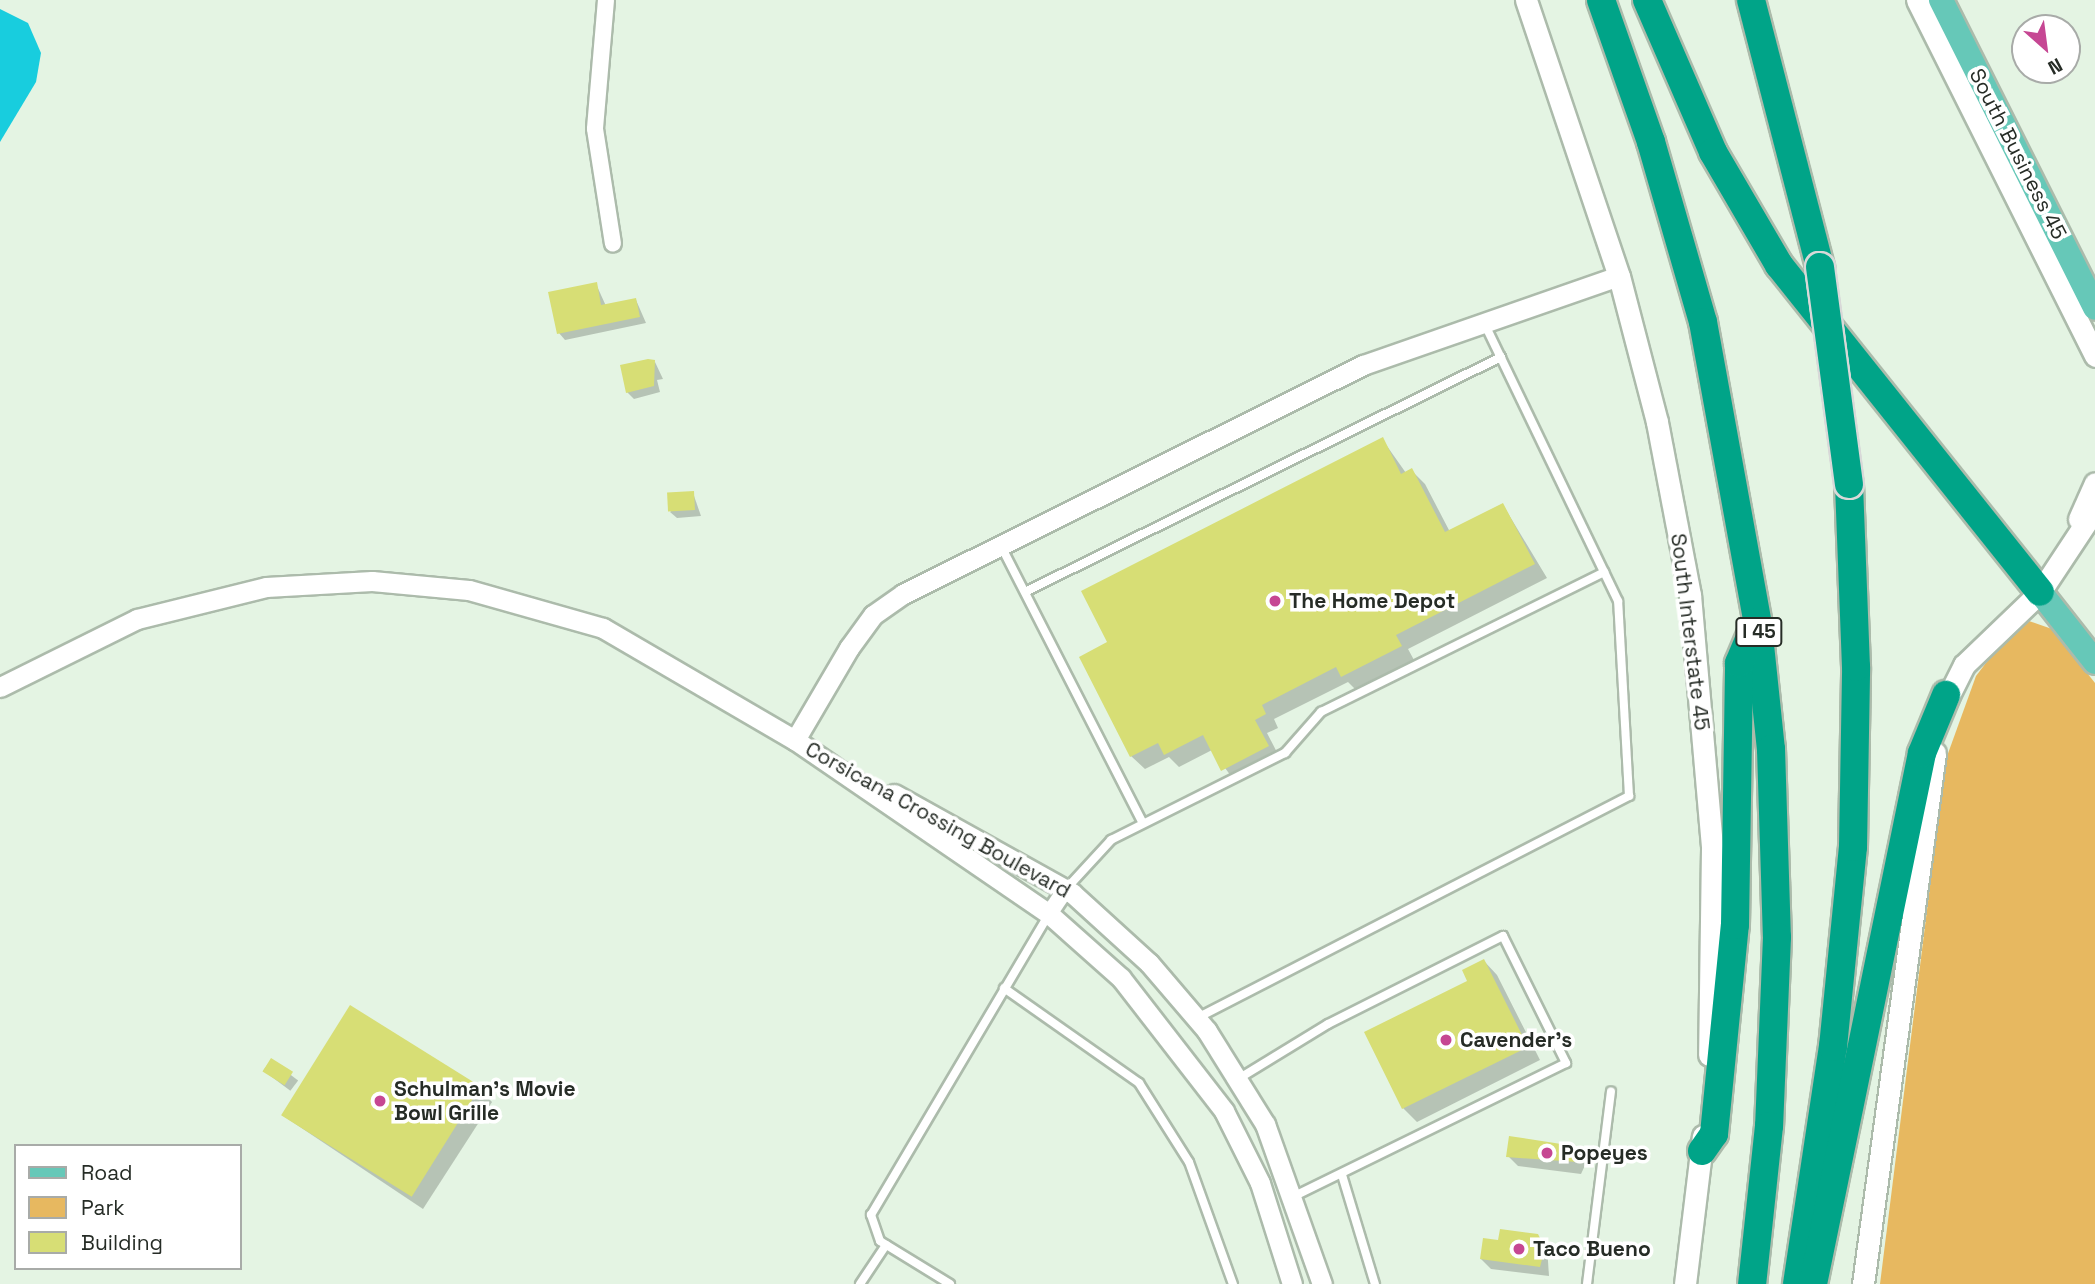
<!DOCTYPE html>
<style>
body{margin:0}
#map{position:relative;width:2095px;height:1284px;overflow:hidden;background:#e4f4e3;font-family:"Space Grotesk",sans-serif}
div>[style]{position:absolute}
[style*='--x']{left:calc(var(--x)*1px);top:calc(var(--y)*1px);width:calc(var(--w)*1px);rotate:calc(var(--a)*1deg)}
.green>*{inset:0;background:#e7b860}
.water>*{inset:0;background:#18cdde}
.shadow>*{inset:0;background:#0003;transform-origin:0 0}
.building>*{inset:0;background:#d7de75;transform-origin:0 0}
.roads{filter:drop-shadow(2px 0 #acbbab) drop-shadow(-2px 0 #acbbab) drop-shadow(0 2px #acbbab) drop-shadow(0 -2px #acbbab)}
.service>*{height:8px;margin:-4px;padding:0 4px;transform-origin:4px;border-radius:4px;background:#fff}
.minor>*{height:16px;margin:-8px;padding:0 8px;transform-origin:8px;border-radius:8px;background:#fff}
.tertiary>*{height:19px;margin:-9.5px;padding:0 9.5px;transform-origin:9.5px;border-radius:9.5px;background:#fff}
.secondary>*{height:21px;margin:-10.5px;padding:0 10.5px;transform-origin:10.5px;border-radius:10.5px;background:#fff}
.primary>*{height:24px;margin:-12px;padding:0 12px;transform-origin:12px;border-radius:12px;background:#66c8b8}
.motorway>*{height:28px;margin:-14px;padding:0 14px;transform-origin:14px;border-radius:14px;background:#00a488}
.bridges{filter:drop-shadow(2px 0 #d8d9d8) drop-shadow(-2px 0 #d8d9d8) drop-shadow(0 2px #d8d9d8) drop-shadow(0 -2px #d8d9d8)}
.motorway-bridge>*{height:28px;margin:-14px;padding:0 14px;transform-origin:14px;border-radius:14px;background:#00a488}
.dots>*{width:19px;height:19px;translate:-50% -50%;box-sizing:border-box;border:4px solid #fff;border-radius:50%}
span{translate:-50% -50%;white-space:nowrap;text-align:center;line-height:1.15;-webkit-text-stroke:7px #fff;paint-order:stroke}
.shield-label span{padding:2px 5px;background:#fff;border:2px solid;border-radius:5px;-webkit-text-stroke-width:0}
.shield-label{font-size:19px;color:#262c26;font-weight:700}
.street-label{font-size:21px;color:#262c26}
.poi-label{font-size:21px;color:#262c26;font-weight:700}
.left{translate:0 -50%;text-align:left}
.legend{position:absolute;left:14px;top:1144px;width:228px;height:126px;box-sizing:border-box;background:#fff;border:2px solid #a8aba8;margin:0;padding:9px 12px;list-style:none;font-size:21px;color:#262c26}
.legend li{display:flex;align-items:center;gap:14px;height:35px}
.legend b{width:35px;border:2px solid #a8aba8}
.north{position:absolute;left:2011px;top:14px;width:70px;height:70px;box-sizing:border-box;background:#fff;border:2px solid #a8aba8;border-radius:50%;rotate:152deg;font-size:19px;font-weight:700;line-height:28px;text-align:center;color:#262c26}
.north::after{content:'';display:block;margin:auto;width:24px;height:32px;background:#c64793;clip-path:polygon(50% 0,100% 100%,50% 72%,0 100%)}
</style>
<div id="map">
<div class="green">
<i style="clip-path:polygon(2029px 621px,2052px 629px,2095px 683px,2095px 1284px,1880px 1284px,1946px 759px,1976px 676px,2008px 634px)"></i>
</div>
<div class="water">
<i style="clip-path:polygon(0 9px,28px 23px,41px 53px,36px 82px,0 142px)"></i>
</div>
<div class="shadow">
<i style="clip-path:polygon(596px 284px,606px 306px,636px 300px,646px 323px,565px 340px,559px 333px)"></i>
<i style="clip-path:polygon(655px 362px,663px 379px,657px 380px,660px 392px,634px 399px,627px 392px)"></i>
<i style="clip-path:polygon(1382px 439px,1406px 473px,1412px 471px,1425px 484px,1450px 532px,1503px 505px,1547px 578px,1408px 649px,1414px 660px,1356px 690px,1348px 682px,1274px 719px,1278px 728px,1267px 733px,1281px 760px,1236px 783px,1212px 750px,1179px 767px,1169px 757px,1145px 769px,1131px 756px,1110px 643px)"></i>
<i style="clip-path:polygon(693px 493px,701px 516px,677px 518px,670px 512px)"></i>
<i style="clip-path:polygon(1484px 961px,1497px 975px,1540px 1060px,1417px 1122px,1403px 1108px,1366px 1033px,1470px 982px)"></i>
<i style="left:271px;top:1060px;width:34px;height:13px;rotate:37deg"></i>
<i style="clip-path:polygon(479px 1089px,492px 1102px,423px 1209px,282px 1115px)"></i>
<i style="clip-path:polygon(1511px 1138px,1578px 1150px,1588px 1159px,1581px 1174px,1518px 1166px,1508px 1156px)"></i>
<i style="clip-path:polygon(1537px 1236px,1547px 1246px,1549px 1276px,1491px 1269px,1481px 1259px,1500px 1242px)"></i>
</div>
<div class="building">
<i style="clip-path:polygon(597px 282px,601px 305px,636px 298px,640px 317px,557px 334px,548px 292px)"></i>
<i style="clip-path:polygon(648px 359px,655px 360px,654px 386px,626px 393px,620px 365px)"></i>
<i style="clip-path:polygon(1383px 437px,1401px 474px,1412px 468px,1445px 532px,1503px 503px,1535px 564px,1396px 635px,1402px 646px,1341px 677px,1336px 667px,1262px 705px,1266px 714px,1255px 720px,1269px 746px,1221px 771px,1203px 735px,1164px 755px,1158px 743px,1130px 757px,1079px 657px,1107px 642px,1081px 591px)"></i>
<i style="left:694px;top:491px;width:19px;height:27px;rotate:87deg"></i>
<i style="clip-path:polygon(1484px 959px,1528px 1047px,1402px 1109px,1364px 1032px,1467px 981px,1462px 970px)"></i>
<i style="left:350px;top:1005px;width:154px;height:130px;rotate:32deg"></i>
<i style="left:271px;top:1058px;width:26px;height:16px;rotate:32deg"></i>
<i style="clip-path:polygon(1509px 1136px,1574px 1146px,1577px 1162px,1506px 1157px)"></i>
<i style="clip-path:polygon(1500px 1229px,1538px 1234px,1545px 1248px,1540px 1267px,1480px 1259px,1483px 1238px,1498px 1240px)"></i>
</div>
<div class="roads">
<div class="service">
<i style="--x:1001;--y:546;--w:311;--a:62.9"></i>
<i style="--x:1025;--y:592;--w:531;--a:-26.28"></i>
<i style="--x:1066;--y:889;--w:67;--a:-47.4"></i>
<i style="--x:1111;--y:840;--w:195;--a:-26.6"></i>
<i style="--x:1285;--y:753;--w:55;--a:-48.7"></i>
<i style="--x:1321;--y:712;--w:316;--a:-26.3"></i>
<i style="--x:1004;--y:988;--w:165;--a:35.1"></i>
<i style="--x:1139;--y:1083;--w:93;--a:57.7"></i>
<i style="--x:1189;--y:1162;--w:130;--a:70.2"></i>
<i style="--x:1197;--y:1018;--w:486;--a:-27.2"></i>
<i style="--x:1629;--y:796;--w:195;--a:-93.2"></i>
<i style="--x:1618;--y:601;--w:306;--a:-115.7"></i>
<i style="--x:1238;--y:1079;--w:105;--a:-31.4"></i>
<i style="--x:1328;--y:1024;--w:196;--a:-26.7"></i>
<i style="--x:1503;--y:936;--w:142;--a:63.6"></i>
<i style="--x:1566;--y:1063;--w:302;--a:153.9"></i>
<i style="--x:1342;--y:1175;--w:114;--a:73.2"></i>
<i style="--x:860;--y:1284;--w:47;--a:-56.3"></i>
<i style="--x:950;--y:1284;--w:82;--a:-148.4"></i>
<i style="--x:880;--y:1241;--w:28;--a:-109"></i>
<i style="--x:871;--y:1215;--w:350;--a:-59.4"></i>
<i style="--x:1587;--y:1284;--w:194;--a:-82.9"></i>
</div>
<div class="minor">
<i style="--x:606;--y:0;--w:129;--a:94.9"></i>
<i style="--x:595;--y:129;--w:116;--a:81.1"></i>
<i style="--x:1049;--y:914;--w:30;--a:-56"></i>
</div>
<div class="tertiary">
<i style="--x:0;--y:687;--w:153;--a:-26.4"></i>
<i style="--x:137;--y:619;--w:133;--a:-13.9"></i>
<i style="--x:266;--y:587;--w:106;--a:-3.2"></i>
<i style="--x:372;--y:581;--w:97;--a:5.3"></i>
<i style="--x:469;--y:590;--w:139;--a:15.8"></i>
<i style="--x:603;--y:628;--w:222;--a:30.3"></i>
<i style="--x:795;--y:740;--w:308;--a:34.4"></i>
<i style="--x:1049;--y:914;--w:96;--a:41.6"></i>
<i style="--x:1121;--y:978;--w:168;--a:52.2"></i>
<i style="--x:1224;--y:1111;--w:80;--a:63.4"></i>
<i style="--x:1260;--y:1183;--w:106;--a:72.4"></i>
<i style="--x:795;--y:740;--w:107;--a:-59.6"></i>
<i style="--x:849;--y:648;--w:41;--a:-54"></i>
<i style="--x:873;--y:615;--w:37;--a:-35"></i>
<i style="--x:903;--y:594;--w:514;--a:-26.47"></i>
<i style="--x:1363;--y:365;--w:271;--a:-19.2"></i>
<i style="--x:894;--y:794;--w:204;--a:29.1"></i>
<i style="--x:1072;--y:893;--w:104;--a:42.3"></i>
<i style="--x:1149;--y:963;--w:89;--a:49.5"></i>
<i style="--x:1207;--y:1031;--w:110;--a:58.1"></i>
<i style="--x:1265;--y:1124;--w:170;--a:70.4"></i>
</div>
<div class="secondary">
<i style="--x:1526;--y:0;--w:291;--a:71.4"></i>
<i style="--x:1619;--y:276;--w:151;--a:75.4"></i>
<i style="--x:1657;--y:422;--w:176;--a:79.2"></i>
<i style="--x:1690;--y:595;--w:255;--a:85"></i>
<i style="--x:1712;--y:849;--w:206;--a:90.8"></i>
<i style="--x:1917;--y:0;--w:398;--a:63.4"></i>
<i style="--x:2079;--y:519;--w:39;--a:-66"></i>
<i style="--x:1943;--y:707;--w:47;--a:-63.4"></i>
<i style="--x:1964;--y:665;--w:105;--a:-43.8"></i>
<i style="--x:2040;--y:592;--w:100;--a:-56.5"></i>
<i style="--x:1685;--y:1284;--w:149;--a:-83.1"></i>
<i style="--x:1863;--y:1284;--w:536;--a:-82.28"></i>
</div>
<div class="primary">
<i style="--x:1941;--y:0;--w:344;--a:63.4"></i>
<i style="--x:2040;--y:592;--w:89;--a:51.8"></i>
</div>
<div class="motorway">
<i style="--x:1601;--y:0;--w:151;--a:70.6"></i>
<i style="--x:1651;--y:142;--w:187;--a:73.9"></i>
<i style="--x:1703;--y:322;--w:309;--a:79.7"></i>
<i style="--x:1758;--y:626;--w:124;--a:84"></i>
<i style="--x:1771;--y:749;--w:188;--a:88.2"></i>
<i style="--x:1777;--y:937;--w:189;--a:92.4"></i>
<i style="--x:1769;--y:1126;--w:159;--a:96.1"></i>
<i style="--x:1647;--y:0;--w:166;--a:66.5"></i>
<i style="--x:1713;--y:152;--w:131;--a:59.7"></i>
<i style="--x:1779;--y:265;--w:418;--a:51.4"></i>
<i style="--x:1751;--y:0;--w:276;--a:75.5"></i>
<i style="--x:1702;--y:1151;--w:21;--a:-55"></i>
<i style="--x:1714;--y:1134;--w:210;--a:-84.3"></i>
<i style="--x:1735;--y:925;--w:262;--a:-89.1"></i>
<i style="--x:1739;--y:663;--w:43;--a:-67"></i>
<i style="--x:1797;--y:1284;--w:240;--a:-81.4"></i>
<i style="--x:1833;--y:1047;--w:201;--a:-84.3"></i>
<i style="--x:1853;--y:847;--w:180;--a:-89"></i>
<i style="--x:1856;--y:667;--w:183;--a:-92.2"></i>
<i style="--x:1813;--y:1284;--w:542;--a:-78.4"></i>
<i style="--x:1922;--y:753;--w:63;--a:-67.5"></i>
</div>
</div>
<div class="bridges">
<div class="motorway-bridge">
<i style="--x:1820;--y:267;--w:219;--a:82.4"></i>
</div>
</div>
<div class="dots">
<i style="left:1275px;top:601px;background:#c64793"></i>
<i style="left:1446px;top:1040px;background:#c64793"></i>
<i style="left:380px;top:1101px;background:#c64793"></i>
<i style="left:1547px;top:1153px;background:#c64793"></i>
<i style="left:1519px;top:1249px;background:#c64793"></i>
</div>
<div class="shield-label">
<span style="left:1759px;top:632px">I 45</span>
</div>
<div class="street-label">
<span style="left:2018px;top:154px;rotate:63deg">South Business 45</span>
<span style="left:1690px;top:632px;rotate:83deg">South Interstate 45</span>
<span style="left:938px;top:820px;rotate:29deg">Corsicana Crossing Boulevard</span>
</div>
<div class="poi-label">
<span class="left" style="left:1289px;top:601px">The Home Depot</span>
<span class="left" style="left:1460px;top:1040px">Cavender's</span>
<span class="left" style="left:394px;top:1101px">Schulman's Movie<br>Bowl Grille</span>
<span class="left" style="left:1561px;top:1153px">Popeyes</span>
<span class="left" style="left:1533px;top:1249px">Taco Bueno</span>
</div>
<ul class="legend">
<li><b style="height:9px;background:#66c8b8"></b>Road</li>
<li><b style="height:19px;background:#e7b860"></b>Park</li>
<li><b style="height:19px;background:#d7de75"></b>Building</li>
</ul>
<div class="north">N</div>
</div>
